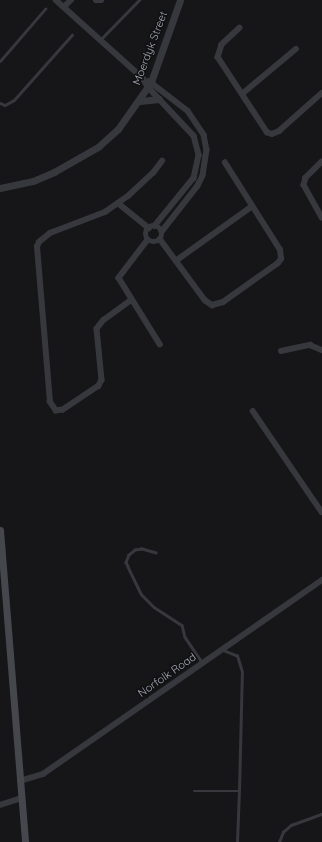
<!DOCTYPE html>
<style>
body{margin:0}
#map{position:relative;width:322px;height:842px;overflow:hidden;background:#161618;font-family:Quicksand,sans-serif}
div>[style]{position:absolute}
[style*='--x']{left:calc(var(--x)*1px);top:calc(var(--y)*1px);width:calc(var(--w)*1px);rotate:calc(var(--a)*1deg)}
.service>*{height:2.5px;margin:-1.25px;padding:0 1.25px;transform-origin:1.25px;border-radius:1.25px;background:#37383d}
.minor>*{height:5.5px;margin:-2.75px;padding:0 2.75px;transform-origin:2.75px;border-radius:2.75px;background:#37383d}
.minor>.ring{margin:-2.75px;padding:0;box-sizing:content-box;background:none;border:5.5px solid #37383d;border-radius:50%}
.tertiary>*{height:7px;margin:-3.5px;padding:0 3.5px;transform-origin:3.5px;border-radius:3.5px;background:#37383d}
.secondary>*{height:7px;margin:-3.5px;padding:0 3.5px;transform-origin:3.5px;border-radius:3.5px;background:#45474d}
span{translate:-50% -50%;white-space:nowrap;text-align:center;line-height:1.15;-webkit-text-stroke:3.5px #111113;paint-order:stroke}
.street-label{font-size:11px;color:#a8adb8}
</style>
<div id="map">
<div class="service">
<i style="--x:100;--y:40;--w:56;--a:-45.7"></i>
<i style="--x:0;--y:61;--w:69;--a:-49.1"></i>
<i style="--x:0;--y:103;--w:5;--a:22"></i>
<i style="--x:5;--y:105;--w:10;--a:-29"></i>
<i style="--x:14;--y:100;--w:87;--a:-48.3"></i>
<i style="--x:156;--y:553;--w:15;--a:-164"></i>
<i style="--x:142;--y:549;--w:7;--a:172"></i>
<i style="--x:135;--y:550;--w:8;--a:140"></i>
<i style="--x:129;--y:555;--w:8;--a:113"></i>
<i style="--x:126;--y:562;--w:10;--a:66"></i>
<i style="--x:130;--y:571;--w:25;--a:64"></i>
<i style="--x:141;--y:594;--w:18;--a:45"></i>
<i style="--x:154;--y:607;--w:33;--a:33"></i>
<i style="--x:182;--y:625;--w:12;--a:76"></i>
<i style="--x:185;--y:637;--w:30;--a:56"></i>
<i style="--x:194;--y:791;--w:45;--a:0"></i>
<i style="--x:239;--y:791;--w:119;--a:-88.6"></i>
<i style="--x:242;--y:672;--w:17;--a:-107"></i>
<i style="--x:237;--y:656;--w:16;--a:-158"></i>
<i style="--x:237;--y:842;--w:51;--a:-87.8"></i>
<i style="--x:279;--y:842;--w:11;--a:-68"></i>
<i style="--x:283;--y:832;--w:11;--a:-41"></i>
<i style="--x:291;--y:825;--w:33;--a:-20"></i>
</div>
<div class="minor">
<i style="--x:56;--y:0;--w:117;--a:41.9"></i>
<i style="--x:143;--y:78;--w:10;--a:61"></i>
<i style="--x:148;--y:87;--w:67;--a:46.8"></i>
<i style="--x:194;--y:136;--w:20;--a:75"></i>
<i style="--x:199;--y:155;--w:24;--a:102"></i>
<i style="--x:194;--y:178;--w:62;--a:129.1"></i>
<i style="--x:96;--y:0;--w:5;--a:0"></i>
<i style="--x:64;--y:7;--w:10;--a:-45"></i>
<i style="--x:240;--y:28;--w:25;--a:137"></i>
<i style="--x:222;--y:45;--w:13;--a:108"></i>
<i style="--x:218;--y:57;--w:90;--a:56.8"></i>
<i style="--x:267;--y:132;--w:5;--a:22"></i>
<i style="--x:272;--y:134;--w:8;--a:-23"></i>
<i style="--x:279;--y:131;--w:57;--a:-41.5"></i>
<i style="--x:149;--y:81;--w:49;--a:37.6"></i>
<i style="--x:188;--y:111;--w:29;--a:56"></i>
<i style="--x:204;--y:135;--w:15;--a:79"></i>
<i style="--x:207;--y:150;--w:26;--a:99"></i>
<i style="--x:203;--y:176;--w:11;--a:117"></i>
<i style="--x:198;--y:186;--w:58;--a:128"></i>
<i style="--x:242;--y:94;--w:70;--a:-39.8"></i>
<i style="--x:322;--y:162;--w:23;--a:135"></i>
<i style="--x:306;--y:178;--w:7;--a:106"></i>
<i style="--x:304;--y:185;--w:37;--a:61"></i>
<i style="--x:118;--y:203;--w:40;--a:39"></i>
<i class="ring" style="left:146px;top:226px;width:10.5px;height:10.5px"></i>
<i style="--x:160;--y:239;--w:76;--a:53.6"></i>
<i style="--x:205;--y:300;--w:9;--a:36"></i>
<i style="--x:212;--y:305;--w:11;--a:-15"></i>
<i style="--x:223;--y:302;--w:67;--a:-35.3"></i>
<i style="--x:278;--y:263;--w:5;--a:-53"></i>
<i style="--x:281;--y:259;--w:9;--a:-96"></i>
<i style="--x:280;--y:250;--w:103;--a:-122.3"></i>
<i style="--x:148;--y:240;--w:48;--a:127.3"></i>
<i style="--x:119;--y:278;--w:78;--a:58.2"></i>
<i style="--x:177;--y:260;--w:91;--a:-35.6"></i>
<i style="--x:132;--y:300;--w:34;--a:144"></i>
<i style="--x:104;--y:320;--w:11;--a:128"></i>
<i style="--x:97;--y:329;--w:51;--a:84.4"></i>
<i style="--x:102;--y:380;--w:7;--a:117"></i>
<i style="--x:99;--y:386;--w:43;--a:146.3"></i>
<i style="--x:63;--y:410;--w:7;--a:172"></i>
<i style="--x:56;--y:411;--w:11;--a:-124"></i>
<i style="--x:50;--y:402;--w:156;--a:-94.8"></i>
<i style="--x:37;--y:247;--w:5;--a:-68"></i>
<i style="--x:39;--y:242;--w:14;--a:-39"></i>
<i style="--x:50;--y:233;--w:59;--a:-20.9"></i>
<i style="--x:105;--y:212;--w:28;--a:-35"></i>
<i style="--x:128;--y:196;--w:34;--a:-43"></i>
<i style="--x:153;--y:173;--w:15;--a:-53"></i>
<i style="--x:281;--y:351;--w:30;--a:-12"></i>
<i style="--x:310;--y:345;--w:13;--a:23"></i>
<i style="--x:253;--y:411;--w:122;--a:55.7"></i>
<i style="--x:20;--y:781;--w:24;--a:-17"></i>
<i style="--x:43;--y:774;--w:340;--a:-34.8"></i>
<i style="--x:0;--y:805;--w:22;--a:-18"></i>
</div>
<div class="tertiary">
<i style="--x:140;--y:101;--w:19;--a:-6"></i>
<i style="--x:0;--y:188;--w:34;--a:-12"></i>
<i style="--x:33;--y:181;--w:23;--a:-23"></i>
<i style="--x:54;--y:172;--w:51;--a:-29.6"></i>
<i style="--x:98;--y:147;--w:27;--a:-42"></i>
<i style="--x:118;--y:129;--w:57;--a:-54.9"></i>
<i style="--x:151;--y:82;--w:87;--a:-70.5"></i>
</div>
<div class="secondary">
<i style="--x:0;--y:530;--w:313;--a:85.4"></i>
</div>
<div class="street-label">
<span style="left:150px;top:48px;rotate:-69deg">Moerdyk Street</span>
<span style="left:167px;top:675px;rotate:-35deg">Norfolk Road</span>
</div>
</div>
